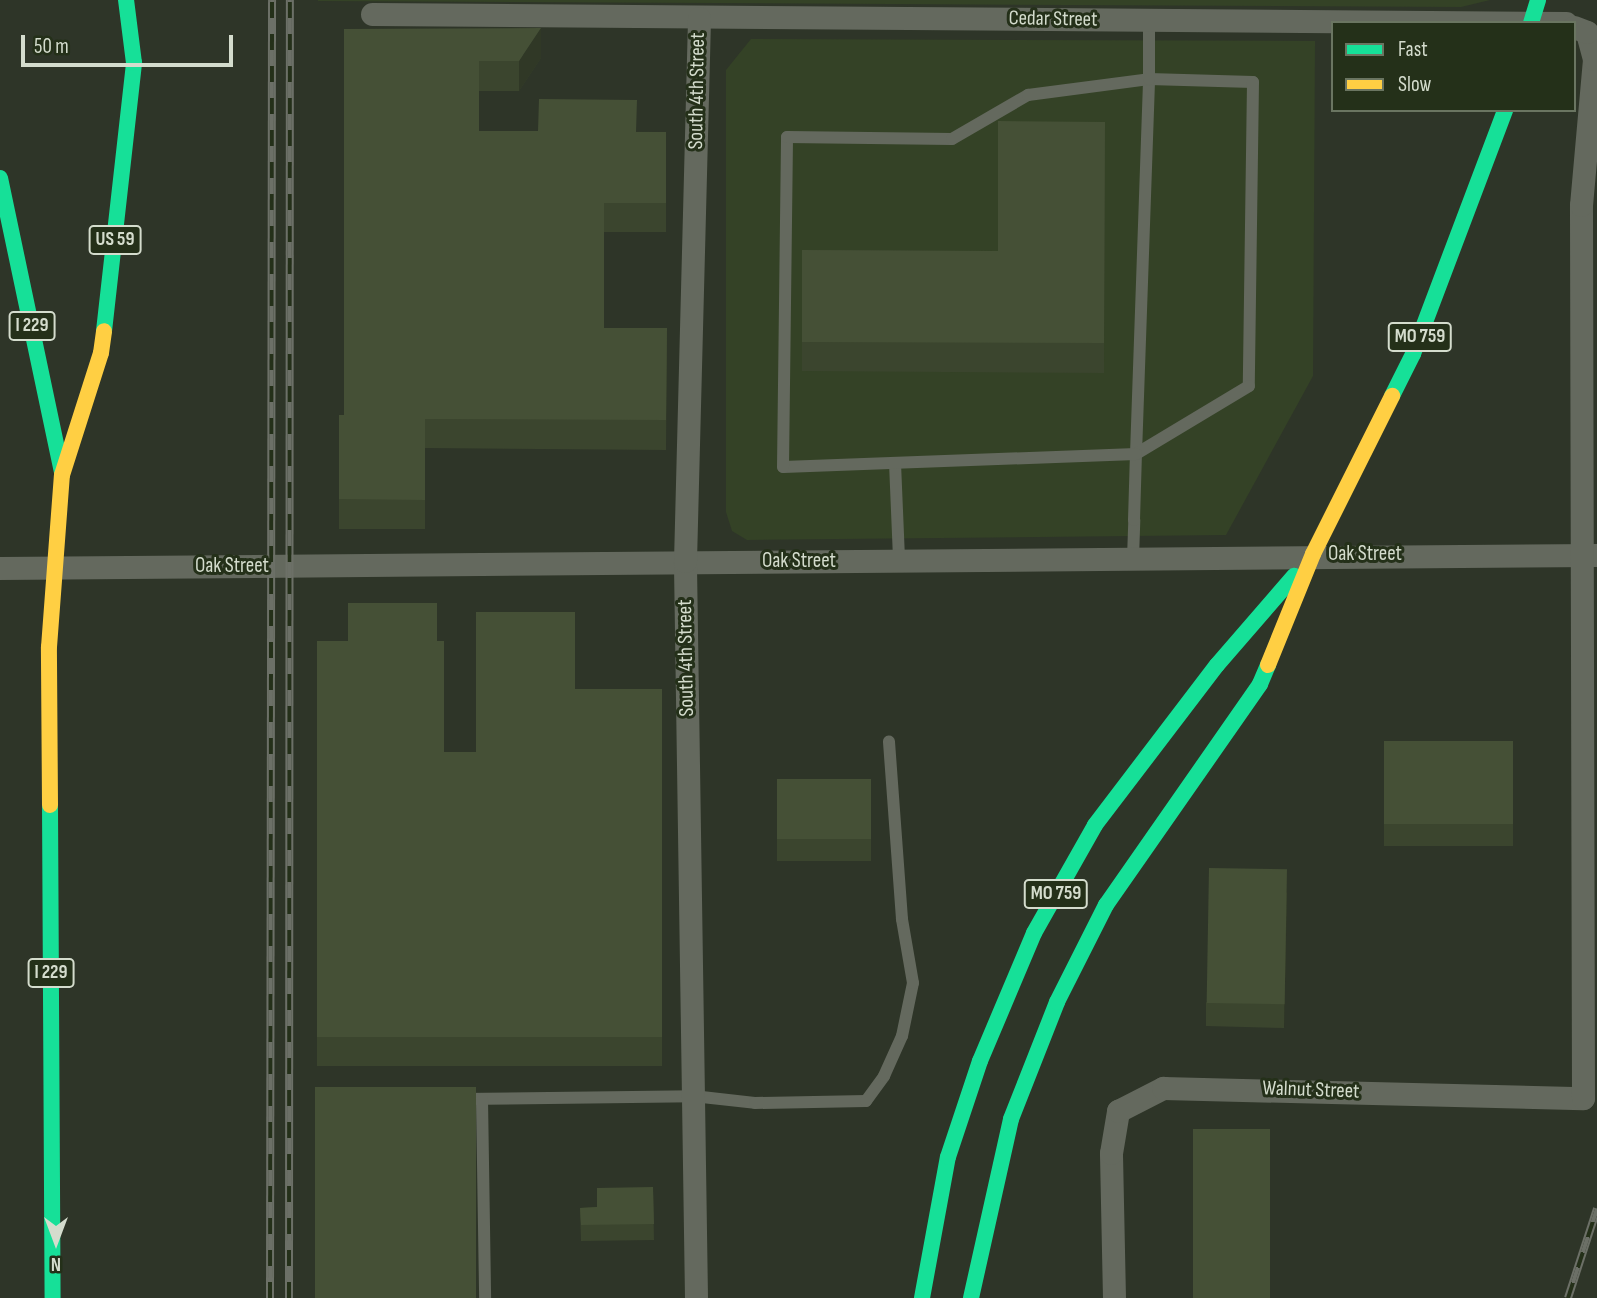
<!DOCTYPE html>
<style>
body{margin:0}
#map{position:relative;width:1597px;height:1298px;overflow:hidden;background:#2e3528;font-family:"Sofia Sans Condensed",sans-serif}
div>[style]{position:absolute}
[style*='--x']{left:calc(var(--x)*1px);top:calc(var(--y)*1px);width:calc(var(--w)*1px);rotate:calc(var(--a)*1deg)}
.built>*{inset:0;background:#344226}
.lane>*{height:12px;margin:-6px;padding:0 6px;transform-origin:6px;border-radius:6px;background:#64695e}
.street>*{height:23px;margin:-11.5px;padding:0 11.5px;transform-origin:11.5px;border-radius:11.5px;background:#64695e}
.fast>*{height:16px;margin:-8px;padding:0 8px;transform-origin:8px;border-radius:8px;background:#16e098}
.slow>*{height:16px;margin:-8px;padding:0 8px;transform-origin:8px;border-radius:8px;background:#ffcf43}
.rail>*{height:8px;margin-top:-4px;transform-origin:0;background:repeating-linear-gradient(90deg,#243019 0 16px,#6c7067 0 32px);box-sizing:border-box;border-block:2px solid #6c7067}
.wall>*{inset:0;background:#3b452e;transform-origin:0 0}
.shaded-wall>*{inset:0;background:#303826}
.building>*{inset:0;background:#455036;transform-origin:0 0}
span{translate:-50% -50%;white-space:nowrap;text-align:center;line-height:1.15;-webkit-text-stroke:6px #243019;paint-order:stroke}
.shield-label span{padding:2px 5px;background:#243019;border:2px solid;border-radius:5px;-webkit-text-stroke-width:0}
.shield-label{font-size:19px;color:#d4dccd;font-weight:700}
.street-label{font-size:21px;color:#d4dccd}
.legend{position:absolute;left:1331px;top:21px;width:245px;height:91px;box-sizing:border-box;background:#243019;border:2px solid #6a7561;margin:0;padding:9px 12px;list-style:none;font-size:21px;color:#d4dccd}
.legend li{display:flex;align-items:center;gap:14px;height:35px}
.legend b{width:35px;border:2px solid #6a7561}
.north{position:absolute;left:21px;top:1207px;width:70px;height:70px;-webkit-text-stroke:5px #243019;paint-order:stroke;rotate:180deg;font-size:19px;font-weight:700;line-height:28px;text-align:center;color:#d4dccd}
.north::after{content:'';display:block;margin:auto;width:24px;height:32px;background:#d4dccd;clip-path:polygon(50% 0,100% 100%,50% 72%,0 100%)}
.scale{position:absolute;left:21px;top:35px;width:212px;height:32px;box-sizing:border-box;border:4px solid #d4dccd;border-top:0;padding-left:9px;font-size:21px;line-height:24px;white-space:nowrap;color:#d4dccd;-webkit-text-stroke:5px #243019;paint-order:stroke}
</style>
<div id="map">
<div class="built">
<i style="clip-path:polygon(1490px 0,1461px 7px,318px 1px,318px 0)"></i>
<i style="clip-path:polygon(751px 39px,1315px 41px,1313px 376px,1226px 535px,747px 540px,732px 531px,726px 512px,726px 70px)"></i>
</div>
<div class="lane">
<i style="--x:895;--y:463;--w:97;--a:87.6"></i>
<i style="--x:1133;--y:558;--w:38;--a:-88"></i>
<i style="--x:1134;--y:520;--w:66;--a:-88.3"></i>
<i style="--x:1136;--y:454;--w:375;--a:-88"></i>
<i style="--x:1149;--y:79;--w:104;--a:1.7"></i>
<i style="--x:1253;--y:82;--w:304;--a:90.8"></i>
<i style="--x:1249;--y:386;--w:132;--a:149"></i>
<i style="--x:1136;--y:454;--w:353;--a:177.9"></i>
<i style="--x:783;--y:467;--w:330;--a:-89.3"></i>
<i style="--x:787;--y:137;--w:165;--a:0.7"></i>
<i style="--x:952;--y:139;--w:88;--a:-30.1"></i>
<i style="--x:1028;--y:95;--w:122;--a:-7.5"></i>
<i style="--x:1149;--y:79;--w:59;--a:-90"></i>
<i style="--x:462;--y:1099;--w:231;--a:-0.7"></i>
<i style="--x:693;--y:1096;--w:62;--a:6.4"></i>
<i style="--x:755;--y:1103;--w:111;--a:-1"></i>
<i style="--x:866;--y:1101;--w:31;--a:-54"></i>
<i style="--x:884;--y:1076;--w:44;--a:-65.8"></i>
<i style="--x:902;--y:1036;--w:54;--a:-78.3"></i>
<i style="--x:913;--y:983;--w:65;--a:-99.8"></i>
<i style="--x:902;--y:919;--w:178;--a:-94.2"></i>
<i style="--x:482;--y:1099;--w:199;--a:89.1"></i>
</div>
<div class="street">
<i style="--x:372;--y:14;--w:1194;--a:0.43"></i>
<i style="--x:0;--y:568;--w:1597;--a:-0.47"></i>
<i style="--x:696;--y:1298;--w:737;--a:-90.86"></i>
<i style="--x:685;--y:561;--w:543;--a:-88.52"></i>
<i style="--x:1114;--y:1298;--w:145;--a:-91.2"></i>
<i style="--x:1111;--y:1153;--w:43;--a:-80.5"></i>
<i style="--x:1118;--y:1111;--w:51;--a:-27.1"></i>
<i style="--x:1163;--y:1088;--w:420;--a:1.4"></i>
<i style="--x:1583;--y:1098;--w:893;--a:-90.13"></i>
<i style="--x:1581;--y:205;--w:147;--a:-84.9"></i>
<i style="--x:1594;--y:59;--w:28;--a:-105"></i>
<i style="--x:1587;--y:32;--w:14;--a:-159"></i>
</div>
<div class="fast">
<i style="--x:1531;--y:23;--w:24;--a:-73"></i>
<i style="--x:0;--y:178;--w:301;--a:78.1"></i>
<i style="--x:104;--y:331;--w:270;--a:-83.6"></i>
<i style="--x:134;--y:63;--w:64;--a:-97.2"></i>
<i style="--x:1392;--y:396;--w:47;--a:-63.4"></i>
<i style="--x:1413;--y:354;--w:261;--a:-69.3"></i>
<i style="--x:50;--y:805;--w:493;--a:89.7"></i>
<i style="--x:922;--y:1298;--w:143;--a:-79.6"></i>
<i style="--x:948;--y:1157;--w:101;--a:-71.6"></i>
<i style="--x:980;--y:1061;--w:139;--a:-67.1"></i>
<i style="--x:1034;--y:933;--w:124;--a:-60.5"></i>
<i style="--x:1095;--y:825;--w:201;--a:-52.7"></i>
<i style="--x:1217;--y:665;--w:118;--a:-49.1"></i>
<i style="--x:971;--y:1298;--w:183;--a:-77.4"></i>
<i style="--x:1011;--y:1119;--w:126;--a:-68.5"></i>
<i style="--x:1057;--y:1002;--w:109;--a:-63.2"></i>
<i style="--x:1106;--y:905;--w:269;--a:-55.1"></i>
<i style="--x:1260;--y:684;--w:21;--a:-67"></i>
</div>
<div class="slow">
<i style="--x:1268;--y:665;--w:120;--a:-67.9"></i>
<i style="--x:1313;--y:554;--w:177;--a:-63.4"></i>
<i style="--x:50;--y:805;--w:158;--a:-90.4"></i>
<i style="--x:49;--y:647;--w:172;--a:-85.7"></i>
<i style="--x:62;--y:475;--w:128;--a:-72.3"></i>
<i style="--x:101;--y:353;--w:22;--a:-82"></i>
</div>
<div class="rail">
<i style="--x:270;--y:1298;--w:1298;--a:-89.91"></i>
<i style="--x:289;--y:1298;--w:1298;--a:-89.96"></i>
<i style="--x:1568;--y:1298;--w:94;--a:-72"></i>
</div>
<div class="wall">
<i style="clip-path:polygon(344px 29px,541px 58px,519px 91px,479px 91px,479px 131px,666px 132px,666px 232px,604px 232px,604px 328px,667px 328px,666px 450px,425px 448px,425px 529px,339px 529px,339px 415px,344px 415px)"></i>
<i style="clip-path:polygon(1105px 122px,1104px 373px,802px 371px,802px 250px,998px 251px)"></i>
<i style="clip-path:polygon(317px 641px,437px 641px,444px 752px,476px 752px,575px 689px,662px 689px,662px 1066px,317px 1066px)"></i>
<i style="left:1384px;top:741px;width:129px;height:105px"></i>
<i style="left:871px;top:779px;width:82px;height:94px;rotate:90deg"></i>
<i style="clip-path:polygon(1287px 892px,1284px 1028px,1206px 1026px,1206px 1003px)"></i>
<i style="clip-path:polygon(653px 1187px,654px 1240px,581px 1241px,580px 1208px,597px 1207px)"></i>
</div>
<div class="shaded-wall">
<i style="clip-path:polygon(541px 28px,541px 58px,519px 91px,519px 61px)"></i>
<i style="clip-path:polygon(1287px 870px,1287px 892px,1284px 1028px,1284px 1005px)"></i>
</div>
<div class="building">
<i style="clip-path:polygon(541px 28px,519px 61px,479px 61px,479px 131px,538px 131px,539px 99px,637px 100px,636px 132px,666px 132px,666px 203px,604px 203px,604px 328px,667px 328px,666px 420px,425px 419px,425px 500px,339px 499px,339px 415px,344px 415px,344px 29px)"></i>
<i style="clip-path:polygon(998px 121px,1105px 122px,1104px 343px,802px 342px,802px 250px,998px 251px)"></i>
<i style="clip-path:polygon(348px 603px,437px 603px,437px 641px,444px 641px,444px 752px,476px 752px,476px 612px,575px 612px,575px 689px,662px 689px,662px 1037px,317px 1037px,317px 641px,348px 641px)"></i>
<i style="left:1384px;top:741px;width:129px;height:83px"></i>
<i style="left:871px;top:779px;width:60px;height:94px;rotate:90deg"></i>
<i style="left:1209px;top:868px;width:78px;height:135px;rotate:1deg"></i>
<i style="left:315px;top:1087px;width:161px;height:211px"></i>
<i style="left:1270px;top:1129px;width:169px;height:77px;rotate:90deg"></i>
<i style="clip-path:polygon(653px 1187px,654px 1224px,581px 1225px,580px 1208px,597px 1207px,597px 1188px)"></i>
</div>
<div class="shield-label">
<span style="left:115px;top:240px">US 59</span>
<span style="left:32px;top:326px">I 229</span>
<span style="left:1420px;top:337px">MO 759</span>
<span style="left:1056px;top:894px">MO 759</span>
<span style="left:51px;top:973px">I 229</span>
</div>
<div class="street-label">
<span style="left:1053px;top:19px;rotate:1deg">Cedar Street</span>
<span style="left:697px;top:91px;rotate:-89deg">South 4th Street</span>
<span style="left:1365px;top:554px">Oak Street</span>
<span style="left:799px;top:561px">Oak Street</span>
<span style="left:232px;top:566px">Oak Street</span>
<span style="left:686px;top:658px;rotate:-91deg">South 4th Street</span>
<span style="left:1311px;top:1090px;rotate:2deg">Walnut Street</span>
</div>
<ul class="legend">
<li><b style="height:9px;background:#16e098"></b>Fast</li>
<li><b style="height:9px;background:#ffcf43"></b>Slow</li>
</ul>
<div class="north">N</div>
<div class="scale">50 m</div>
</div>
